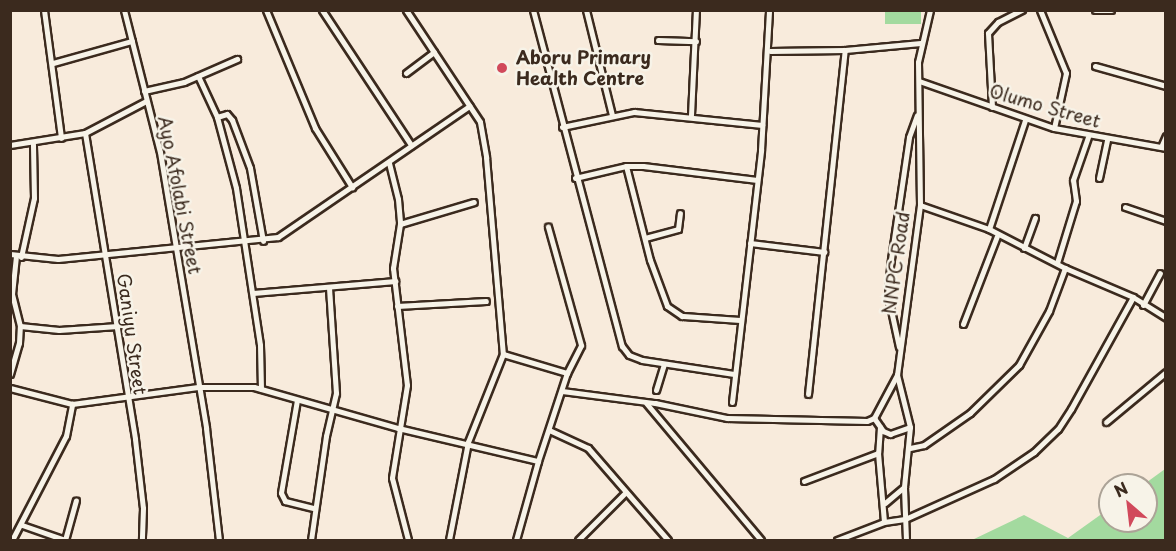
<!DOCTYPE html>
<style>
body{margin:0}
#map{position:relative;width:1176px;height:551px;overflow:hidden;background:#f8ebdc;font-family:"Playpen Sans",sans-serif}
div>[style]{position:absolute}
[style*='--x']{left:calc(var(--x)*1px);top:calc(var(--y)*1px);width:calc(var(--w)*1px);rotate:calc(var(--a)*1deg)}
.green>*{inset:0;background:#a3da9f;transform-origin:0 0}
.roads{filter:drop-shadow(2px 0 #3b2a1e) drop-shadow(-2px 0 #3b2a1e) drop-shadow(0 2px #3b2a1e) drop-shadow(0 -2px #3b2a1e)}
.street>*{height:5px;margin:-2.5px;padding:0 2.5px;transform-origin:2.5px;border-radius:2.5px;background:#f7f3e8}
.dots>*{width:16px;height:16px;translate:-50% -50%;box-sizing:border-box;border:3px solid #f7f3e8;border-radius:50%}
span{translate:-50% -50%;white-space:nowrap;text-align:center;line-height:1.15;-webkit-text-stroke:5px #f7f3e8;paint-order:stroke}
.poi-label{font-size:18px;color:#3b2a1e;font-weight:700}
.left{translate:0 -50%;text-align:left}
.street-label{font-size:18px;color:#3b2a1e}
.frame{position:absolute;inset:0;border:12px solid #3b2a1e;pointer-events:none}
.north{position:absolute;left:1098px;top:473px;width:60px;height:60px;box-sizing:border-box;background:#f7f3e8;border:2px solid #aca397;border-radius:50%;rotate:332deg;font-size:16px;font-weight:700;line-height:24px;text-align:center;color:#3b2a1e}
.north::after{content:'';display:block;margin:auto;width:21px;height:27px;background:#d1495b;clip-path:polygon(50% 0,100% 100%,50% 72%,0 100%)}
</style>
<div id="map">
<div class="green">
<i style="left:885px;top:11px;width:36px;height:13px"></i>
<i style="clip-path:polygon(1165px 469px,1165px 540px,972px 540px,1024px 515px,1068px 538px,1110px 508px,1110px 521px,1146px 521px,1146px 485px,1143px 485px)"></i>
</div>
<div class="roads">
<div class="street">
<i style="--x:44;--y:10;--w:129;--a:82.4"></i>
<i style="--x:124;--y:10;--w:146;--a:75.8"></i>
<i style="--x:160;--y:152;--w:280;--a:80.5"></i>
<i style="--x:206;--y:428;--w:113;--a:83.4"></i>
<i style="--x:266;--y:10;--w:128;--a:67.4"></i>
<i style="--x:315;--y:128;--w:70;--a:57.9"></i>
<i style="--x:322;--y:10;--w:162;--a:56.6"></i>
<i style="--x:406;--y:10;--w:134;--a:56.5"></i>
<i style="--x:480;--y:122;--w:36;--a:80"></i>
<i style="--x:486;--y:157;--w:198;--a:85.1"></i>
<i style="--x:503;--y:354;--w:95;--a:111.7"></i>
<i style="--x:468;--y:442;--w:100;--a:101"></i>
<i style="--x:533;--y:10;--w:348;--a:75.2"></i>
<i style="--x:622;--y:346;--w:11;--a:52"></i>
<i style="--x:629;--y:355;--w:14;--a:21"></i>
<i style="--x:642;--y:360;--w:93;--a:8.7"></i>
<i style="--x:586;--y:10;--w:108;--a:76.1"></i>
<i style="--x:1040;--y:10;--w:68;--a:67.6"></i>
<i style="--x:1066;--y:73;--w:56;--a:102.3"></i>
<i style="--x:1095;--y:10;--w:16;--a:0"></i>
<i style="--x:658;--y:40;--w:38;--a:2"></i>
<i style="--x:770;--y:51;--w:75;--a:-0.8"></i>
<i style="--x:845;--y:50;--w:76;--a:-5.3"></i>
<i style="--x:53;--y:63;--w:82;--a:-15.6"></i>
<i style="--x:1095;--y:66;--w:74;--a:15.7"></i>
<i style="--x:406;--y:73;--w:35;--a:-37"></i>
<i style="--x:198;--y:76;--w:45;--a:65.1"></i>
<i style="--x:217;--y:117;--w:73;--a:75"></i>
<i style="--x:236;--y:188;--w:159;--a:81.3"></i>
<i style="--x:260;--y:345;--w:44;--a:88.7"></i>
<i style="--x:919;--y:81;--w:143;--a:19.2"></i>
<i style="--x:1054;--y:128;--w:114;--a:10.1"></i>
<i style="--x:144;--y:91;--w:41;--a:-12.7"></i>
<i style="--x:184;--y:82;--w:58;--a:-23.5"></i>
<i style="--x:992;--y:107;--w:74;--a:-93.1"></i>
<i style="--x:988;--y:33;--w:15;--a:-48"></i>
<i style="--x:998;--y:22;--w:27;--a:-27"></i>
<i style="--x:691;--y:115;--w:105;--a:-87.3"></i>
<i style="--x:217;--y:117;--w:10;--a:-17"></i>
<i style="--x:227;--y:114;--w:8;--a:50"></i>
<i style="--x:232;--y:120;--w:51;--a:69.4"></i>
<i style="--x:250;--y:168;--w:74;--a:79.9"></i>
<i style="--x:562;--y:127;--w:74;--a:-11.8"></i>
<i style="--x:634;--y:112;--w:129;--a:5.8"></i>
<i style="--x:85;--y:133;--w:310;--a:80.7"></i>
<i style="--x:135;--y:439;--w:69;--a:83.4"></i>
<i style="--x:143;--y:508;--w:32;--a:92"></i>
<i style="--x:10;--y:145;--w:76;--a:-9.1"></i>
<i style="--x:85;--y:133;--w:69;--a:-27.7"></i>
<i style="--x:1161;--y:147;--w:12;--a:-66"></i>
<i style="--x:389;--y:163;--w:37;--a:76"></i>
<i style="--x:398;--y:199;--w:25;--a:85"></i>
<i style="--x:400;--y:224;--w:45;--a:99"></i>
<i style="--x:393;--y:268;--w:118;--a:83.2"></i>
<i style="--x:407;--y:385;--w:94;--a:99.2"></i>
<i style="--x:392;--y:478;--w:64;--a:75.5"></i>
<i style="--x:626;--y:166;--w:97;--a:75.7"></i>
<i style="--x:650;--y:260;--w:49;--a:69.7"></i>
<i style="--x:667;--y:306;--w:18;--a:34"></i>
<i style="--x:682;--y:316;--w:59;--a:3.9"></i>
<i style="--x:575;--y:178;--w:52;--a:-13.2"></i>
<i style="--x:626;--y:166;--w:17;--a:0"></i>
<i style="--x:643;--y:166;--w:115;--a:7"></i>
<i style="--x:1099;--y:178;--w:39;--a:-78"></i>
<i style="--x:920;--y:205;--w:73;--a:19.2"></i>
<i style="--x:989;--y:229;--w:85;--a:27.2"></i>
<i style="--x:1065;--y:268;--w:74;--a:23.1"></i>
<i style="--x:1133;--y:297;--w:39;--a:32"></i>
<i style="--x:1125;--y:207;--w:43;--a:18.9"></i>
<i style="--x:400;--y:224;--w:77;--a:-16.6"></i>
<i style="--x:989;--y:229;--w:115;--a:-71.7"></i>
<i style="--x:645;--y:238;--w:34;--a:-15"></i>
<i style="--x:678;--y:229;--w:16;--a:-83"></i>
<i style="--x:750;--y:243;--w:75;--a:6.9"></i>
<i style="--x:1024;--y:248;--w:32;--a:-70"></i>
<i style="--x:10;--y:254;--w:48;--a:5.9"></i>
<i style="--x:58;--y:259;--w:221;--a:-5.7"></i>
<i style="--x:278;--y:237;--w:232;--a:-34.4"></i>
<i style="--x:21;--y:257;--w:60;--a:-77.6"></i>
<i style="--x:34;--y:198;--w:54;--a:-91.1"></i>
<i style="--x:1057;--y:263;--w:65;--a:-73"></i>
<i style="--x:1076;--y:201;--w:21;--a:-98"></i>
<i style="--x:1073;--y:180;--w:46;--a:-70.8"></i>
<i style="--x:253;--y:293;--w:143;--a:-4.8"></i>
<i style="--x:1143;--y:305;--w:36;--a:-62"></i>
<i style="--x:397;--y:306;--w:89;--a:-3.2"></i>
<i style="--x:963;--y:324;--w:94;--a:-68.9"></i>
<i style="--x:20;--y:326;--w:39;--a:6"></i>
<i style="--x:59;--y:330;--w:59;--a:-3.9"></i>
<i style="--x:899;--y:347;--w:52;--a:-102.2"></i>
<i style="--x:888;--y:296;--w:30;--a:-86"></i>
<i style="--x:890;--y:266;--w:130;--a:-81.6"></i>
<i style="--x:909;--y:137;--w:23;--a:-70"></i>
<i style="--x:503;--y:354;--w:67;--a:16.5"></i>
<i style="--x:10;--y:374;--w:32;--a:-74"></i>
<i style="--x:19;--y:343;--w:17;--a:-87"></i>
<i style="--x:20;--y:326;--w:33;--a:-104"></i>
<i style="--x:12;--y:294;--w:38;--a:-84"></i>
<i style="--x:10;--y:388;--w:64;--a:14.5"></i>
<i style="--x:72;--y:404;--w:127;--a:-7.7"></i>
<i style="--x:198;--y:387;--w:56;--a:0"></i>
<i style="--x:254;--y:387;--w:150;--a:15.9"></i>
<i style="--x:398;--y:428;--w:144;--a:13.3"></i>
<i style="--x:656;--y:390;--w:27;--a:-73"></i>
<i style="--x:562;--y:391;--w:94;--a:7.4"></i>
<i style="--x:655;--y:403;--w:74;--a:11.8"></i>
<i style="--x:727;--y:418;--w:140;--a:1.2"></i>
<i style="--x:867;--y:421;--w:8;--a:-23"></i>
<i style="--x:874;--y:418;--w:49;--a:-61.9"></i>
<i style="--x:808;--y:394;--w:346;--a:-83.9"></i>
<i style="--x:297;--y:400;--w:94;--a:99.8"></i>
<i style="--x:281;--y:493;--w:9;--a:63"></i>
<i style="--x:285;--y:501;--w:29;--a:14"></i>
<i style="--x:732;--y:402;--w:254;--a:-83.4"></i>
<i style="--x:761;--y:150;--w:140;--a:-86.7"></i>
<i style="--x:646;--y:403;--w:179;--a:50"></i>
<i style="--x:874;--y:418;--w:16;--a:55"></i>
<i style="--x:883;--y:431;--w:8;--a:23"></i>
<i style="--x:890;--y:434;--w:21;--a:-19"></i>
<i style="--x:1106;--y:422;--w:78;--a:-39.8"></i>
<i style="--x:880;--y:427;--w:26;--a:94"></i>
<i style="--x:878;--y:453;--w:69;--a:85"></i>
<i style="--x:549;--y:430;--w:43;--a:24.8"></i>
<i style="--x:588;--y:448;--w:122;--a:49"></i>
<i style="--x:910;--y:448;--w:14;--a:-12"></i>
<i style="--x:924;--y:445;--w:56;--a:-34.8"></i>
<i style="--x:970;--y:413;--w:69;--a:-44.4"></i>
<i style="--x:1019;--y:365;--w:62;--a:-60.9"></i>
<i style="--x:1049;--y:311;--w:46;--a:-69.6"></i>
<i style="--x:804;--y:481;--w:79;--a:-20.7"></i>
<i style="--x:885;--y:503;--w:25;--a:-40"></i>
<i style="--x:22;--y:525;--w:46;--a:19.2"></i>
<i style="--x:12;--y:540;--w:117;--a:-62.6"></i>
<i style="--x:66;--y:436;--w:33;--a:-79"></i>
<i style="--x:65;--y:540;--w:41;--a:-74.6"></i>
<i style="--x:311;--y:540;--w:105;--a:-81.8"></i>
<i style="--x:326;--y:436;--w:44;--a:-76.9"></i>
<i style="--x:336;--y:393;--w:106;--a:-93.8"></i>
<i style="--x:516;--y:540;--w:82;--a:-74.4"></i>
<i style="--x:538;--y:461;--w:93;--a:-71.8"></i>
<i style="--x:567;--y:373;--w:31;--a:-63"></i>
<i style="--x:581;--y:345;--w:123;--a:-105.6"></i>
<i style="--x:578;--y:540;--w:66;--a:-45"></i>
<i style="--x:837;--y:540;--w:50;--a:-21"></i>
<i style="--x:884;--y:522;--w:21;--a:-8"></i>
<i style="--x:905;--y:519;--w:98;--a:-24.2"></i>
<i style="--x:994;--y:479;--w:48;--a:-34"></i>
<i style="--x:1034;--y:452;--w:33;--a:-44"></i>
<i style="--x:1058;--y:429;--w:24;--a:-57"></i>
<i style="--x:1071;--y:409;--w:128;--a:-61"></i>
<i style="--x:906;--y:540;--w:53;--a:-92.2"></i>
<i style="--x:904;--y:487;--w:60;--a:-84.3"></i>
<i style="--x:910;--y:427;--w:54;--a:-104"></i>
<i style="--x:897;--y:375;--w:172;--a:-82.3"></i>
<i style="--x:920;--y:205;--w:143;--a:-90.8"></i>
<i style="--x:918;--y:62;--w:53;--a:-77"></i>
</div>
</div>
<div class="dots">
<i style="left:502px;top:68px;background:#d1495b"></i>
</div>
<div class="poi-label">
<span class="left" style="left:516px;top:68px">Aboru Primary<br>Health Centre</span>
</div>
<div class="street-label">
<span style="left:1045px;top:106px;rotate:16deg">Olumo Street</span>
<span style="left:180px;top:195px;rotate:79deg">Ayo Afolabi Street</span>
<span style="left:896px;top:263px;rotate:-82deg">NNPC Road</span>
<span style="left:132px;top:334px;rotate:82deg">Ganiyu Street</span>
</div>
<div class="frame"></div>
<div class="north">N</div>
</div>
